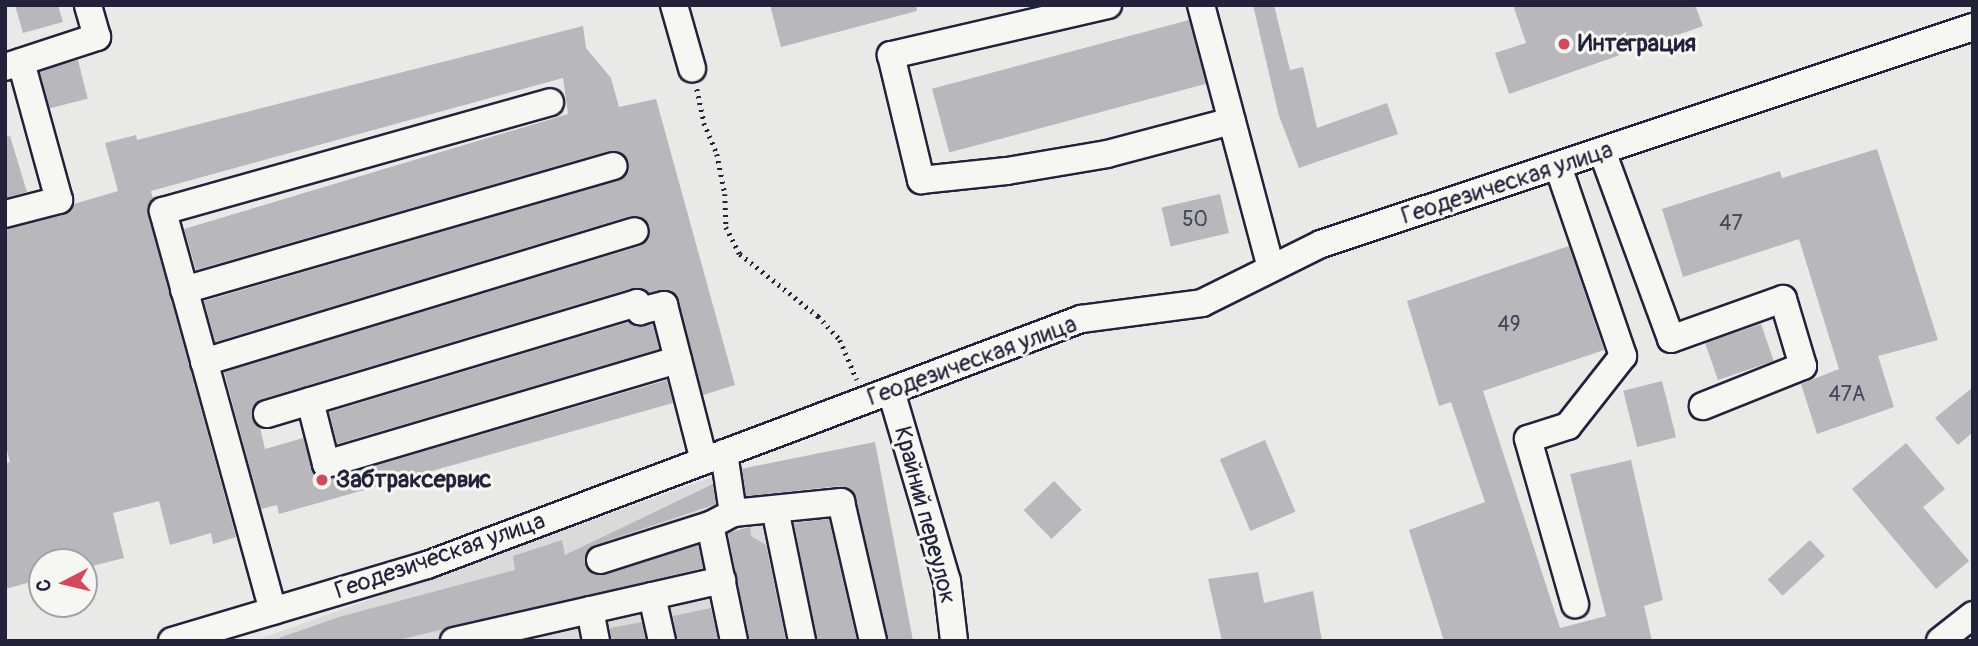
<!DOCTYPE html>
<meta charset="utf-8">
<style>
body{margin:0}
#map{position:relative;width:1978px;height:646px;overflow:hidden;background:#e9e9e7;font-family:Pangolin,sans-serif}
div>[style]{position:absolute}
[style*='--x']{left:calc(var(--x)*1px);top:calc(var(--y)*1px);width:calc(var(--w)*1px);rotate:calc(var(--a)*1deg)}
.built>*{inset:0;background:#dadada}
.building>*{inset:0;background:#b8b8bc;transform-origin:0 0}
.path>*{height:4.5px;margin-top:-2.25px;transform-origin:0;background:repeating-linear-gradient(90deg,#22223b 0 2px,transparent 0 7px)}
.roads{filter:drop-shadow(2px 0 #22223b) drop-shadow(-2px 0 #22223b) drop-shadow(0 2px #22223b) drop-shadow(0 -2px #22223b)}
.minor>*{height:26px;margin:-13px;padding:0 13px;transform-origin:13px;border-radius:13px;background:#f6f6f2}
.dots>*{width:19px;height:19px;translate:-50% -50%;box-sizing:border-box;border:4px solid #f6f6f2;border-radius:50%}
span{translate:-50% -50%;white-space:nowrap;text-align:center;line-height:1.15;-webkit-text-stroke:6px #f6f6f2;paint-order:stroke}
.number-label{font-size:21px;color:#48485b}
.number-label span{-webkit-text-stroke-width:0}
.poi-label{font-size:24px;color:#22223b;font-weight:700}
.left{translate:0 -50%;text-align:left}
.street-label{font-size:24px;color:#22223b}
.frame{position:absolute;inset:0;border:7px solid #22223b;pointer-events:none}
.north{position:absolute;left:28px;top:548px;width:70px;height:70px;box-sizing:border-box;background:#f6f6f2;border:2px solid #a1a1a9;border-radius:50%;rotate:263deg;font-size:19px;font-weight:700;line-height:28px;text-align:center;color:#22223b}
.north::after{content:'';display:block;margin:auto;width:24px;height:32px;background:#d1495b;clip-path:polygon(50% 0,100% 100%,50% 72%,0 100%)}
</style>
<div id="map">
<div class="built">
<i style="clip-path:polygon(875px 442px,913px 641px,254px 641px,729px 471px)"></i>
</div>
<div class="building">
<i style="clip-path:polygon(15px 5px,58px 5px,63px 22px,23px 33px)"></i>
<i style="clip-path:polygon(770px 5px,916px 5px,917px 11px,781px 47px)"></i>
<i style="clip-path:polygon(1253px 5px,1274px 5px,1290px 70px,1303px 67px,1317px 128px,1387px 103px,1398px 134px,1299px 168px,1279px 116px)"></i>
<i style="clip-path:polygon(1513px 5px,1695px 5px,1703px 26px,1509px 94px,1495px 53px,1526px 43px)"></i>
<i style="left:1189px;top:20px;width:66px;height:266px;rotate:75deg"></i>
<i style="clip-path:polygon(583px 26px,586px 48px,611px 78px,619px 107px,656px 99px,735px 385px,703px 395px,676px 295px,668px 290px,648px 293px,641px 288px,632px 288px,262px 399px,252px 410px,252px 419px,260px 428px,265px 449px,303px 438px,314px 475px,330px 479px,667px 380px,673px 403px,279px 514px,277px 505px,261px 509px,224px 372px,640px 246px,647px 241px,650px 227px,645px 219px,630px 216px,215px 342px,204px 301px,617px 181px,628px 170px,628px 161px,617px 151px,609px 151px,196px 270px,184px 229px,568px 114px,563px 78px,151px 191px,153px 199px,148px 206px,148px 215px,236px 537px,213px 544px,211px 533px,170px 545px,159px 501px,113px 513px,124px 558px,84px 568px,84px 562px,42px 562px,42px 579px,5px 589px,5px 463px,10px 462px,5px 443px,5px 229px,63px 215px,74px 204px,118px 191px,105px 143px,136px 135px,137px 140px)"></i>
<i style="left:78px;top:60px;width:40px;height:40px;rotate:76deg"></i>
<i style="clip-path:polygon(10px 136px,27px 192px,5px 198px,5px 137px)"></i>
<i style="clip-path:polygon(1877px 149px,1938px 340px,1878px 356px,1894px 407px,1817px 434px,1801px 384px,1839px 369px,1799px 239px,1683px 277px,1662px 209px,1780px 171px,1782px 178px)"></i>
<i style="left:1220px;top:194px;width:40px;height:60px;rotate:77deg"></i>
<i style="clip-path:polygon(1569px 246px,1604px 350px,1483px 391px,1560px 628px,1606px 616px,1570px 474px,1631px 460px,1663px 600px,1644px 606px,1652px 641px,1444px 641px,1409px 530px,1485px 502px,1451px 402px,1439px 406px,1407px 301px)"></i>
<i style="clip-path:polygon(629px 322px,637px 326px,653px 324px,659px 349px,337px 444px,329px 412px)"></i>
<i style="left:1761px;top:324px;width:39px;height:59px;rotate:71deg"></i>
<i style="left:1662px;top:381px;width:58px;height:40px;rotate:76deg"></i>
<i style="clip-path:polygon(1973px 387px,1973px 432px,1958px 445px,1935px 418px)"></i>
<i style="left:1265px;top:440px;width:78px;height:49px;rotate:67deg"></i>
<i style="clip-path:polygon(875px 442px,913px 641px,888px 641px,852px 491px,839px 486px,746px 496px,742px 469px,746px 468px)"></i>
<i style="clip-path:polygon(1906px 443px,1945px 489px,1923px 507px,1969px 561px,1936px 589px,1852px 489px)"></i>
<i style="left:1054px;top:481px;width:40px;height:42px;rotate:46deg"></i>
<i style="clip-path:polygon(713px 484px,716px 504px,595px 545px,585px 557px,590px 572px,604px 575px,698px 545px,703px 568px,394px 641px,279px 641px,279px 638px,339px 617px,515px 570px,513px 556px,562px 540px,565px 555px)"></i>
<i style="clip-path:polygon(829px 519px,857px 641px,817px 641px,794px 523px)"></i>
<i style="clip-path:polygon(750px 527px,751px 536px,766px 545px,786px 641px,749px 641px,728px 533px)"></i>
<i style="left:1810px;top:540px;width:22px;height:58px;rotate:47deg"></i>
<i style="clip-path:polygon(1258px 572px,1264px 603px,1313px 591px,1322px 641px,1222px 641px,1208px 579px)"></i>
<i style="clip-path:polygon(711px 608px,718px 641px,677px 641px,673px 616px)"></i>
<i style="clip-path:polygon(642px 622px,646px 641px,611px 641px,610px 628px)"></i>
</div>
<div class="path">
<i style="--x:697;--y:89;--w:35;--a:78"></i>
<i style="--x:704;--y:123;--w:34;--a:67"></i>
<i style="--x:717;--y:154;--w:41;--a:78.7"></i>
<i style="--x:725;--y:194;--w:33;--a:88"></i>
<i style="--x:726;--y:227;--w:30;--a:63"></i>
<i style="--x:740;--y:254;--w:100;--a:38.5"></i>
<i style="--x:818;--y:316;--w:33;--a:47"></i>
<i style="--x:840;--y:340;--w:43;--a:67"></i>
</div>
<div class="roads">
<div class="minor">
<i style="--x:674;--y:5;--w:66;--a:74.1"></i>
<i style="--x:1108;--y:5;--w:223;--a:167"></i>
<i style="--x:891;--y:55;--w:129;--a:76.5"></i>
<i style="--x:921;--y:180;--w:86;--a:-6"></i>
<i style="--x:1007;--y:171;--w:101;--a:-9.6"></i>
<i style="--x:1107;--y:154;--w:129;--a:-14.8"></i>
<i style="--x:1201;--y:5;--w:272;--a:75.1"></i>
<i style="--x:5;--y:67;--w:97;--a:-18.1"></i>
<i style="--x:97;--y:37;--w:33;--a:-106"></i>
<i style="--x:1602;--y:151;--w:200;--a:69.8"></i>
<i style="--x:1671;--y:339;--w:119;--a:-19.7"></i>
<i style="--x:1783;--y:299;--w:70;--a:73.4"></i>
<i style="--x:1803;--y:366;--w:108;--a:158.2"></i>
<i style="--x:1558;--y:166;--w:201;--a:71.1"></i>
<i style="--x:1623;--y:356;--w:89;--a:128.2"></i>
<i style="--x:1568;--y:426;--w:42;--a:162"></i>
<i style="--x:1528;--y:439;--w:172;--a:74.1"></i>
<i style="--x:5;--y:214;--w:56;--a:-14.5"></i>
<i style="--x:59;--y:200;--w:143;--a:-105.4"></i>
<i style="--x:184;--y:290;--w:447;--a:-16.1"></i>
<i style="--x:204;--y:362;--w:450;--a:-16.9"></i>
<i style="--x:891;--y:391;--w:198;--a:73.6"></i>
<i style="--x:947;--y:581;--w:60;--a:83.3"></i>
<i style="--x:310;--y:401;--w:65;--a:75.7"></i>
<i style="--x:326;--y:464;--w:367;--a:-16.5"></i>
<i style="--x:267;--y:414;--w:386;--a:-16.7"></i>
<i style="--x:637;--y:303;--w:9;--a:69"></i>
<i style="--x:640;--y:311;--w:25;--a:-14"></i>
<i style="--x:664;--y:305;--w:161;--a:75.6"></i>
<i style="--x:724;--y:453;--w:61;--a:81.5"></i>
<i style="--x:733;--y:513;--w:26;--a:152"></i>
<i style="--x:710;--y:525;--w:118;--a:78.3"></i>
<i style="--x:775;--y:509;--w:135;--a:78.4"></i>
<i style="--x:733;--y:513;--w:109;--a:-5.8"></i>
<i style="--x:841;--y:502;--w:143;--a:77"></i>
<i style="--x:600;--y:560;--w:115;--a:-17.7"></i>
<i style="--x:652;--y:596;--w:46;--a:77.5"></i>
<i style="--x:590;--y:610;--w:32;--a:79"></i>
<i style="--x:273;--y:611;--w:415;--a:-105.4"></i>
<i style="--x:163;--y:211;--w:402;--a:-15.7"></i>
<i style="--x:172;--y:641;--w:266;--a:-16.6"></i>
<i style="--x:427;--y:565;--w:699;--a:-20.61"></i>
<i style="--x:1081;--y:319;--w:122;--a:-7.5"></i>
<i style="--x:1202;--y:303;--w:133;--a:-26.4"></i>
<i style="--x:1321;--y:244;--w:687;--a:-18.41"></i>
<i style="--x:454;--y:641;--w:275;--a:-12.8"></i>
<i style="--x:1940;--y:641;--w:42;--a:-38.2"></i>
</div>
</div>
<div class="dots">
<i style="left:1564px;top:44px;background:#d1495b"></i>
<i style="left:322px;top:480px;background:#d1495b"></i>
</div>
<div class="number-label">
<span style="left:1195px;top:220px">50</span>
<span style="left:1731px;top:224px">47</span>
<span style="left:1509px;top:325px">49</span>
<span style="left:1847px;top:395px">47А</span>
</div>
<div class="poi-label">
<span class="left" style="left:1578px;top:44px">Интеграция</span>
<span class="left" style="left:336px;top:480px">Забтраксервис</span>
</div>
<div class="street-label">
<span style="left:1507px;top:183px;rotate:-18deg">Геодезическая улица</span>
<span style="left:972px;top:361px;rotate:-20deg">Геодезическая улица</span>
<span style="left:925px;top:515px;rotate:75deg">Крайний переулок</span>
<span style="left:440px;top:556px;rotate:-19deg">Геодезическая улица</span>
</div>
<div class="frame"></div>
<div class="north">С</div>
</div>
